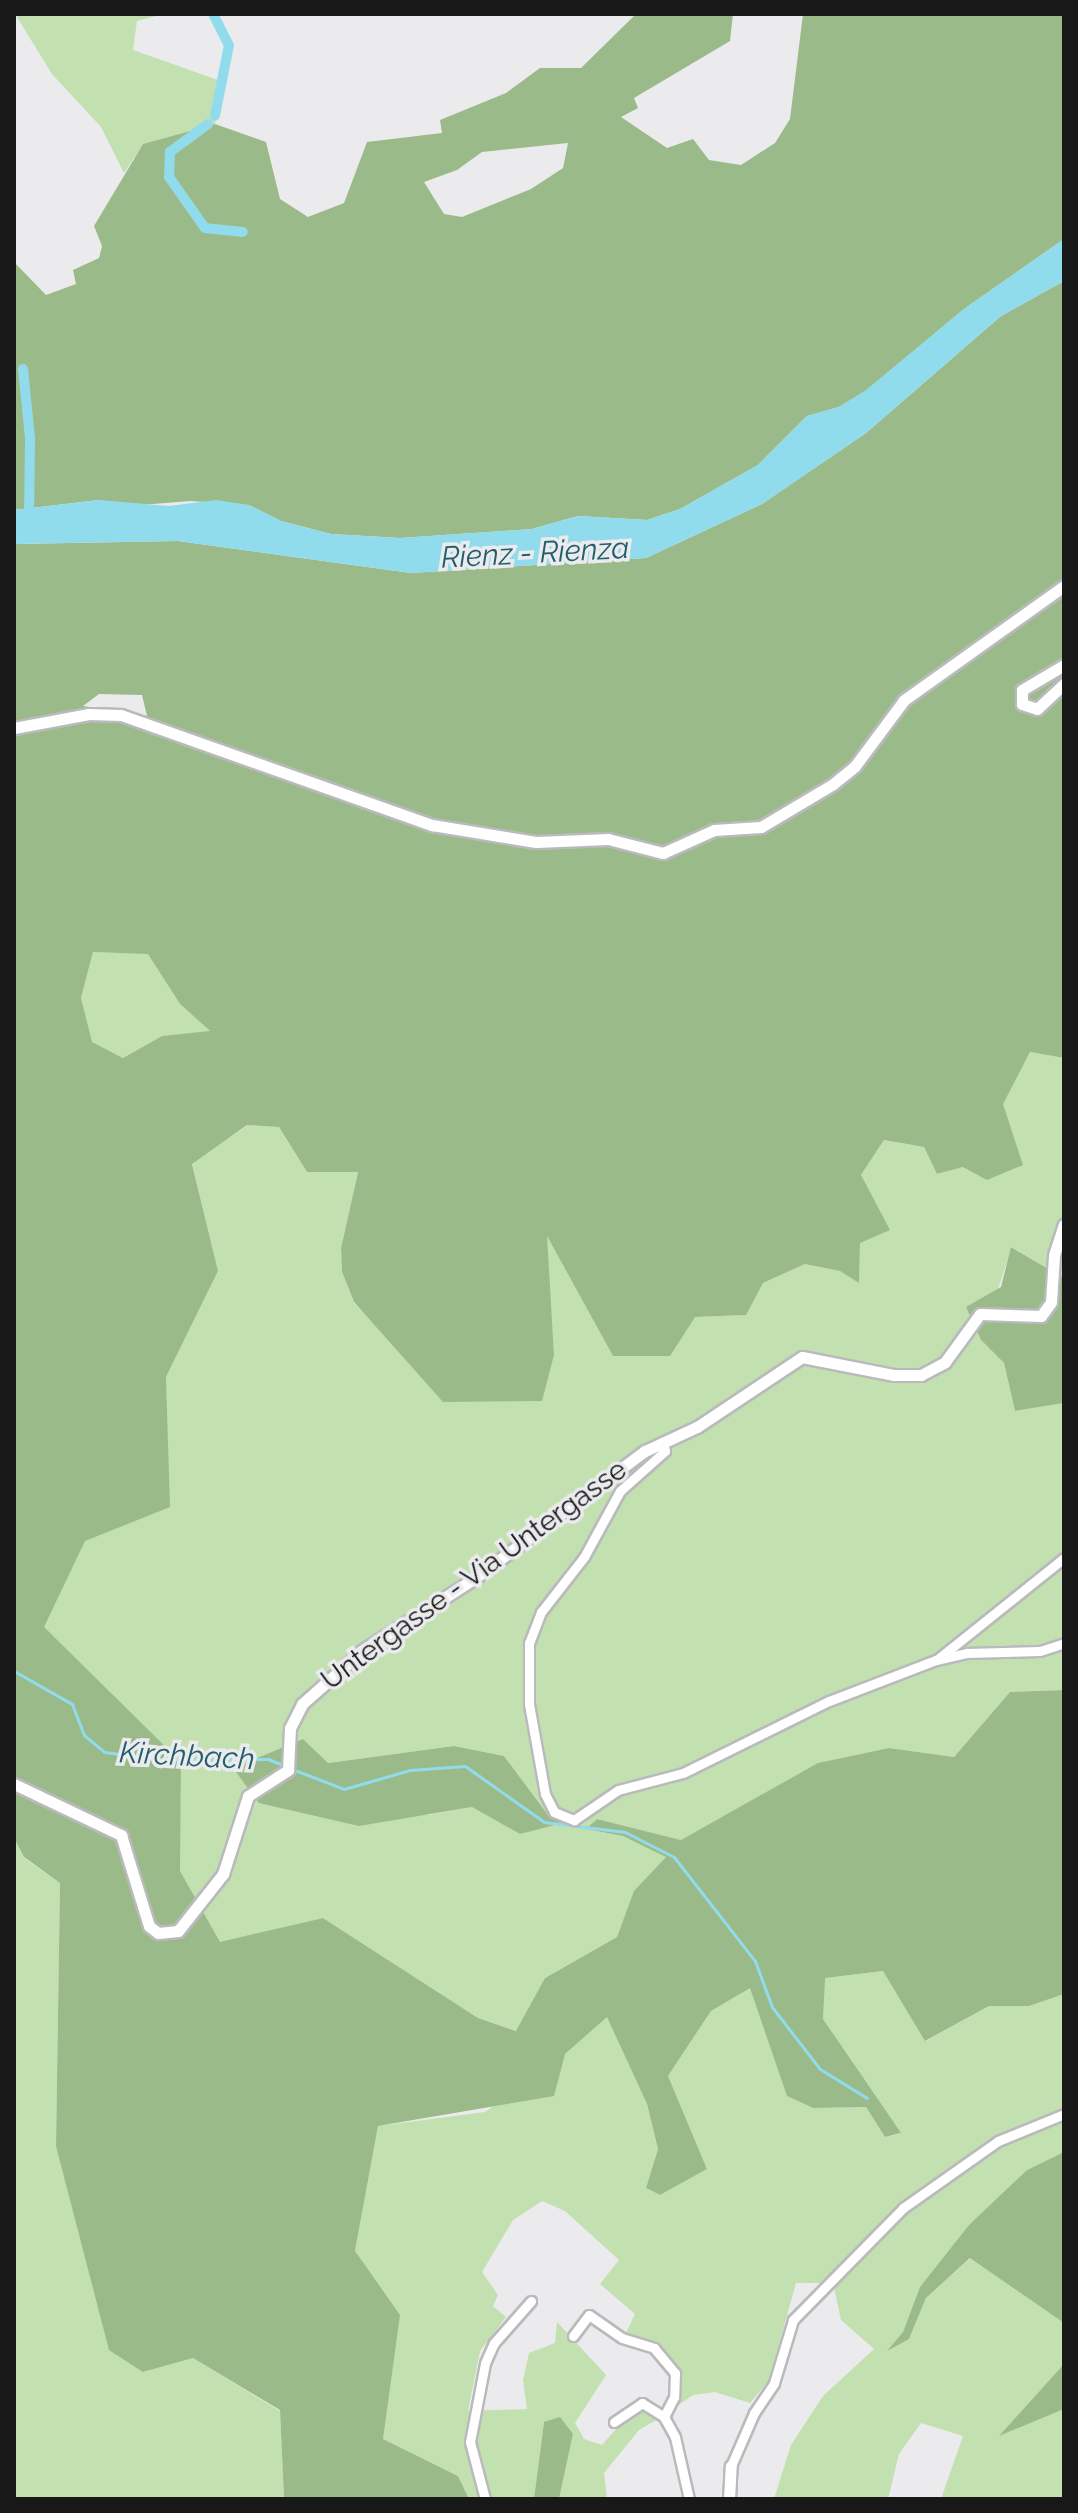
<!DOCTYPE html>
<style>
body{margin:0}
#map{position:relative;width:1078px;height:2513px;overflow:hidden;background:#ebebee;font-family:Raleway,sans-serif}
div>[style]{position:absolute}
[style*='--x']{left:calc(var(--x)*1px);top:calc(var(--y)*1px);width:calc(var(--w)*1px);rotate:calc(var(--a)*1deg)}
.green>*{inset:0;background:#c2e0b0}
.forest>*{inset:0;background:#9bba89}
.water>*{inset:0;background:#91dcec}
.stream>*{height:3px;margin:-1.5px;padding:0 1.5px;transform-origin:1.5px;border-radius:1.5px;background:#91dcec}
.canal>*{height:10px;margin:-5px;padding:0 5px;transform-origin:5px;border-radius:5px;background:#91dcec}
.roads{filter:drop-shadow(2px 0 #bababd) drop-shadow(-2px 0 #bababd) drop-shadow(0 2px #bababd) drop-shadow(0 -2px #bababd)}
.minor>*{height:9px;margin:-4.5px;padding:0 4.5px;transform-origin:4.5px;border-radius:4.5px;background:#fff}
.tertiary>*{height:11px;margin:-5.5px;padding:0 5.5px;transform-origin:5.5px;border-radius:5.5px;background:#fff}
span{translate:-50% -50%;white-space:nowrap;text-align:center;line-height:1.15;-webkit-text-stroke:7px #ebebee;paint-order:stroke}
.street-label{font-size:28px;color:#181819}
.water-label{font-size:30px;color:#225f6b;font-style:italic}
.frame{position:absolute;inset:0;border:16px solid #181819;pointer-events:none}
</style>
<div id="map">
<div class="green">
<i style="clip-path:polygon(15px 14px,164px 14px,137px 21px,133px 50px,221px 81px,215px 124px,143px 144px,124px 173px,101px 127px,52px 74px)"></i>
<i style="clip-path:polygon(93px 952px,148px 953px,180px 1004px,211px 1032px,162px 1036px,123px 1058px,91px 1042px,81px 998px)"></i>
<i style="clip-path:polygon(evenodd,1030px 1052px,1064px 1058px,1064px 1278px,1012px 1247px,981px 1340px,1004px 1363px,1015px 1411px,1064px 1403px,1064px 1690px,1010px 1692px,954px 1757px,889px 1748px,819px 1763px,681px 1840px,597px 1819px,586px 1829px,623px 1836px,667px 1856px,635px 1891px,617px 1937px,545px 1978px,517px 2031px,478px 2018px,323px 1918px,220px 1943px,179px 1871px,181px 1762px,43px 1627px,84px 1541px,169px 1506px,166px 1377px,218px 1271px,192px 1163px,248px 1125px,279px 1127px,307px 1172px,358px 1171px,341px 1248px,342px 1272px,354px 1303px,398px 1348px,554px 1355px,546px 1234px,613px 1356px,695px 1317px,745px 1315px,763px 1283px,805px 1264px,840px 1271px,859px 1282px,861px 1175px,884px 1140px,924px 1147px,937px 1174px,963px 1167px,1030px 1052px,303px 1739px,327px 1763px,454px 1746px,504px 1756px,548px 1815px,561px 1819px,520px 1834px,472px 1807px,428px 1815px,233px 1768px,303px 1739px)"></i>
<i style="clip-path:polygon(14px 1838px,24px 1858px,60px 1883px,56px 2146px,143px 2372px,193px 2358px,280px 2411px,284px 2499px,14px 2499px)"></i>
<i style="clip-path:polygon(883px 1971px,926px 2041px,989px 2006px,1029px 2006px,1064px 1994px,1064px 2152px,1027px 2170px,920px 2287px,903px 2332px,889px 2349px,909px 2339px,926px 2298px,971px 2258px,1064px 2323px,1064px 2364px,1001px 2435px,1064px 2409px,1064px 2499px,941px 2499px,963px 2436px,921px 2423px,899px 2454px,888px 2499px,774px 2499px,791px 2445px,823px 2396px,874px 2349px,841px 2320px,833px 2283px,796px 2283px,769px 2380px,750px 2403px,715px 2392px,693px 2395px,670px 2411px,682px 2385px,672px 2362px,649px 2341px,626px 2333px,635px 2314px,600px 2284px,619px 2260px,565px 2211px,542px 2201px,513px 2220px,482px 2272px,498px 2295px,493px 2306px,506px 2317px,480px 2351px,468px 2411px,527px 2409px,523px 2380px,529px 2353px,555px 2343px,557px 2322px,606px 2375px,575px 2423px,584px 2439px,602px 2445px,631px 2412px,647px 2410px,658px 2419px,639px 2430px,604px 2473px,607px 2499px,559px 2499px,573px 2434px,544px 2422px,534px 2499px,469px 2499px,458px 2476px,383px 2439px,388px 2387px,355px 2251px,378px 2126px,485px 2112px,565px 2054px,607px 2016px,647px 2104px,658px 2149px,646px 2188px,660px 2195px,707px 2169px,668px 2076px,711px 2011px,751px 1987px,787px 2096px,813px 2108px,866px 2107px,885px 2137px,900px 2134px,823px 2019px,824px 1978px)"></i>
</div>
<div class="forest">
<i style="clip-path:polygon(evenodd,636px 14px,733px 14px,730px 41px,634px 98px,638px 108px,621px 117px,667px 148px,693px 139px,709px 160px,741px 165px,775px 143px,790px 119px,803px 14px,1064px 14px,1064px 239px,964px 309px,867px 390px,839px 407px,807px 416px,758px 465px,680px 509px,647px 520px,578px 516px,532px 529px,400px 538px,331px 534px,281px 521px,249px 505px,190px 501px,128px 506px,99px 500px,14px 510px,14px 262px,46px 295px,76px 284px,73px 270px,99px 258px,102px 246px,94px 226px,143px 144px,215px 124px,266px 142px,280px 199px,308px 217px,344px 203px,367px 142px,442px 133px,440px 120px,506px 93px,540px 68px,581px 68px,636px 14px,568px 143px,563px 168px,531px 189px,462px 217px,444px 214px,424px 182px,457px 170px,482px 152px,568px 143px)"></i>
<i style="clip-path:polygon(evenodd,1064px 281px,1064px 1058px,1030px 1052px,1003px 1104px,1023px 1165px,987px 1180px,963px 1167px,937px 1174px,924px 1147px,884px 1140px,861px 1175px,890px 1230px,860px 1243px,859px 1283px,840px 1271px,805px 1264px,763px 1283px,746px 1315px,695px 1317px,670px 1356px,613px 1356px,547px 1236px,554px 1355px,542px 1401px,443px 1402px,354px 1302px,342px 1272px,341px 1248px,358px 1172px,307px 1172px,279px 1127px,247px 1125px,192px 1164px,218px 1271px,166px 1377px,170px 1507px,85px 1541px,44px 1627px,181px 1762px,180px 1871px,220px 1942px,323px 1918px,478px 2018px,516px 2031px,545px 1978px,617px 1937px,634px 1891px,666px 1857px,623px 1836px,586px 1829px,597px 1819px,681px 1840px,818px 1763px,889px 1748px,954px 1757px,1010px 1692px,1064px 1690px,1064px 1994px,1029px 2006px,989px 2006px,925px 2041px,883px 1971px,825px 1978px,823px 2019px,901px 2133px,885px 2137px,866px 2107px,813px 2108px,787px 2096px,750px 1988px,711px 2011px,668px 2076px,707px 2169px,660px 2195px,646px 2188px,658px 2149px,647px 2104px,607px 2017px,565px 2054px,554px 2096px,378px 2126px,355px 2251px,400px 2315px,383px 2439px,458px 2476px,469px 2499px,284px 2499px,280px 2410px,193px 2358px,143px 2372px,109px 2350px,56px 2146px,60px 1883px,24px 1857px,14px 1838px,14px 544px,178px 541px,411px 573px,646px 558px,762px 504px,866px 433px,1001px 316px,1064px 281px,99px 694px,142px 695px,147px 716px,83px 706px,99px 694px,1064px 281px,93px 952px,148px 954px,180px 1004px,210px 1031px,162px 1036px,123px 1058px,92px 1042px,81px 998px,93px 952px)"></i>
<i style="clip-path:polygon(1011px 1247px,1064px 1278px,1064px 1403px,1015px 1411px,1004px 1363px,981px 1340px,966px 1307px,1001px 1287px)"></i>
<i style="clip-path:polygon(303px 1739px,328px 1763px,454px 1746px,504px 1756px,548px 1815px,574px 1820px,520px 1834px,472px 1807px,359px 1826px,259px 1803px,233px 1768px)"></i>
<i style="clip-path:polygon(1064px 2152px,1064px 2323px,970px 2258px,926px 2298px,909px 2339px,887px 2351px,903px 2332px,920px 2287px,969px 2225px,1027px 2170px)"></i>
<i style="clip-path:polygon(1064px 2364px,1064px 2409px,999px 2436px)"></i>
<i style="clip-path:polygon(560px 2417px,573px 2434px,559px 2499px,534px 2499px,544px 2422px)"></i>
</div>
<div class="water">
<i style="clip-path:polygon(1064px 239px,1064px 281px,1001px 316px,866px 433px,762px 504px,646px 558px,411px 573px,178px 541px,14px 544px,14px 510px,99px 500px,169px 506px,216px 500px,249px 505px,281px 521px,331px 534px,400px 538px,532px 529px,578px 516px,647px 520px,680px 509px,758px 465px,807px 416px,839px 407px,866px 390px,964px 309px)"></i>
</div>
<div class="stream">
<i style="--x:14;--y:1671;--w:67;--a:29.6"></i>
<i style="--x:72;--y:1704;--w:33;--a:69"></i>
<i style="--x:84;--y:1735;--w:26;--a:40"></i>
<i style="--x:104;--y:1752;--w:65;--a:7"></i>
<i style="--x:169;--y:1760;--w:99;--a:-0.6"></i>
<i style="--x:268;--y:1759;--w:18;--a:22"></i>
<i style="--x:292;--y:1769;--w:56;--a:21"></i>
<i style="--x:344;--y:1789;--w:69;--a:-16.1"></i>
<i style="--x:410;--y:1770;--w:55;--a:-4.2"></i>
<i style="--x:465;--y:1766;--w:97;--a:35.3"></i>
<i style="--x:544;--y:1822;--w:82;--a:7"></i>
<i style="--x:625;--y:1832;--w:55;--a:27"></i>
<i style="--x:674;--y:1857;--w:132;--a:52.1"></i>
<i style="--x:755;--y:1961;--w:49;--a:69.7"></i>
<i style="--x:772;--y:2007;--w:78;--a:52.3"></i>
<i style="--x:820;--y:2069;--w:55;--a:31.7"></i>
</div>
<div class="canal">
<i style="--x:213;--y:14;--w:35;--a:63"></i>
<i style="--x:229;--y:45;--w:72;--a:101.2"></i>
<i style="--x:208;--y:124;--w:47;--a:143.6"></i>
<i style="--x:170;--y:152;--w:25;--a:92"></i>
<i style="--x:169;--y:177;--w:62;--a:54.8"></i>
<i style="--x:205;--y:228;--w:38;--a:6"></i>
<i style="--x:23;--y:369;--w:69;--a:84.2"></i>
<i style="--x:30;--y:438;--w:84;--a:90.7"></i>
</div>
<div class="roads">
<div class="minor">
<i style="--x:663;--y:1442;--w:9;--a:77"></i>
<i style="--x:665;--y:1451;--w:60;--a:138.4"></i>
<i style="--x:620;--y:1491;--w:75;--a:118.6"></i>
<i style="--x:584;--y:1557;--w:70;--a:128"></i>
<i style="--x:541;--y:1612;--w:33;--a:111"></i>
<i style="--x:529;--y:1643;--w:61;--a:90"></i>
<i style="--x:529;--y:1704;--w:91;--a:79.9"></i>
<i style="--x:545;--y:1794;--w:20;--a:63"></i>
<i style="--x:554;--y:1812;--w:22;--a:22"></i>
<i style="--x:574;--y:1820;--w:53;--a:-34.3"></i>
<i style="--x:618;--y:1790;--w:67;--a:-14.7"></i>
<i style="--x:683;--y:1773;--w:163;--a:-26.3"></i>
<i style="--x:829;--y:1701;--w:115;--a:-21"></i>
<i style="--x:936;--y:1660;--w:32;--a:-13"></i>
<i style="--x:967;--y:1653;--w:73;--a:-1.6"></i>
<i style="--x:1040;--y:1651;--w:25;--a:-18"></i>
<i style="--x:939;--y:1658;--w:160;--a:-38.7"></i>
<i style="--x:573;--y:2336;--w:26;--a:-53"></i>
<i style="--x:589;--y:2315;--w:40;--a:34.9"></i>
<i style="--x:622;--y:2338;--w:34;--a:17"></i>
<i style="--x:654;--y:2348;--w:33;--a:50"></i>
<i style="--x:675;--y:2373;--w:24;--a:92"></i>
<i style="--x:674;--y:2397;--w:22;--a:117"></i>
<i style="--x:614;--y:2422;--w:34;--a:-34"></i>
<i style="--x:642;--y:2403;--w:26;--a:32"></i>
<i style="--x:664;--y:2417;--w:23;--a:61"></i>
<i style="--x:675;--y:2437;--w:64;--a:77.3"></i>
<i style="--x:731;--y:2466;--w:58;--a:-66.5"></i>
<i style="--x:754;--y:2413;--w:36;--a:-56"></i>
<i style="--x:774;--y:2383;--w:66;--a:-73.2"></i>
<i style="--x:793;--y:2320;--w:157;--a:-45.5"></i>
<i style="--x:903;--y:2208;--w:116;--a:-35.2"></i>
<i style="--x:998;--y:2141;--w:71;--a:-22.2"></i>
<i style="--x:485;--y:2499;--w:59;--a:-104.7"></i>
<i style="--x:470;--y:2442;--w:80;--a:-79.2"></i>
<i style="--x:485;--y:2363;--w:22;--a:-66"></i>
<i style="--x:494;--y:2343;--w:56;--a:-48.6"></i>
</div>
<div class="tertiary">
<i style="--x:1064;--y:665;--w:49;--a:149.2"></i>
<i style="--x:1022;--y:690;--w:14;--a:90"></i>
<i style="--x:1022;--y:704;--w:16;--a:18"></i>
<i style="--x:1037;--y:709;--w:37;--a:-43"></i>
<i style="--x:14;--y:728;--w:76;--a:-10.6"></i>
<i style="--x:89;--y:714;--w:32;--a:2"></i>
<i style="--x:121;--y:715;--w:330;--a:19.5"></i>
<i style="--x:432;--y:825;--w:105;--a:9.3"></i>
<i style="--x:536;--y:842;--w:72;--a:-2.4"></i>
<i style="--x:608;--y:839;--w:57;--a:14.3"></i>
<i style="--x:663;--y:853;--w:56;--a:-24.3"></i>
<i style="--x:714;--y:830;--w:47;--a:-3.7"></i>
<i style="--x:761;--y:827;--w:84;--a:-30.8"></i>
<i style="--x:833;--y:784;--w:28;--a:-39"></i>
<i style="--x:855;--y:766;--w:82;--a:-53.4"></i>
<i style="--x:904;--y:700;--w:196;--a:-35.5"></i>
<i style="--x:14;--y:1784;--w:119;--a:25.5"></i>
<i style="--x:121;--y:1835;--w:95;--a:72.9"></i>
<i style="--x:149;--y:1926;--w:11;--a:38"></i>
<i style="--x:158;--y:1933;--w:20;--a:-6"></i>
<i style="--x:178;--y:1931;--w:73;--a:-51.7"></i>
<i style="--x:223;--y:1874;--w:82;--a:-72.2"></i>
<i style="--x:248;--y:1796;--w:48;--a:-33"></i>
<i style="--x:288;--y:1770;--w:42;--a:-87.3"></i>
<i style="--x:290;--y:1728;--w:27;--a:-63"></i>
<i style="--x:302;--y:1704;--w:81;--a:-41.5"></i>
<i style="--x:363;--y:1650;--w:133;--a:-32.7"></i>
<i style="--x:475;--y:1578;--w:212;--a:-36.8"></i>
<i style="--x:645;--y:1451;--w:57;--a:-24.8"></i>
<i style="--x:697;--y:1427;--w:126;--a:-33.7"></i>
<i style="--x:802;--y:1357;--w:94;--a:11.1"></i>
<i style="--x:894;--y:1375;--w:27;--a:0"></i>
<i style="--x:921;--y:1375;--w:27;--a:-28"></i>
<i style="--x:945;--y:1362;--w:59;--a:-53.9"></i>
<i style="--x:980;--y:1314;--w:61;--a:1.9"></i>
<i style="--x:1041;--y:1316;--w:17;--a:-54"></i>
<i style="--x:1051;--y:1302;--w:47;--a:-86.3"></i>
<i style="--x:1054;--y:1255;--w:32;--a:-72"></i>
<i style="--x:729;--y:2499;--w:33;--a:-87"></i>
</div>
</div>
<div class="street-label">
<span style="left:474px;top:1575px;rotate:-36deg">Untergasse - Via Untergasse</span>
</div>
<div class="water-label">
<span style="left:535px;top:553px;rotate:-3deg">Rienz - Rienza</span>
<span style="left:187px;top:1756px;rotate:3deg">Kirchbach</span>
</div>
<div class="frame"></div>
</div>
